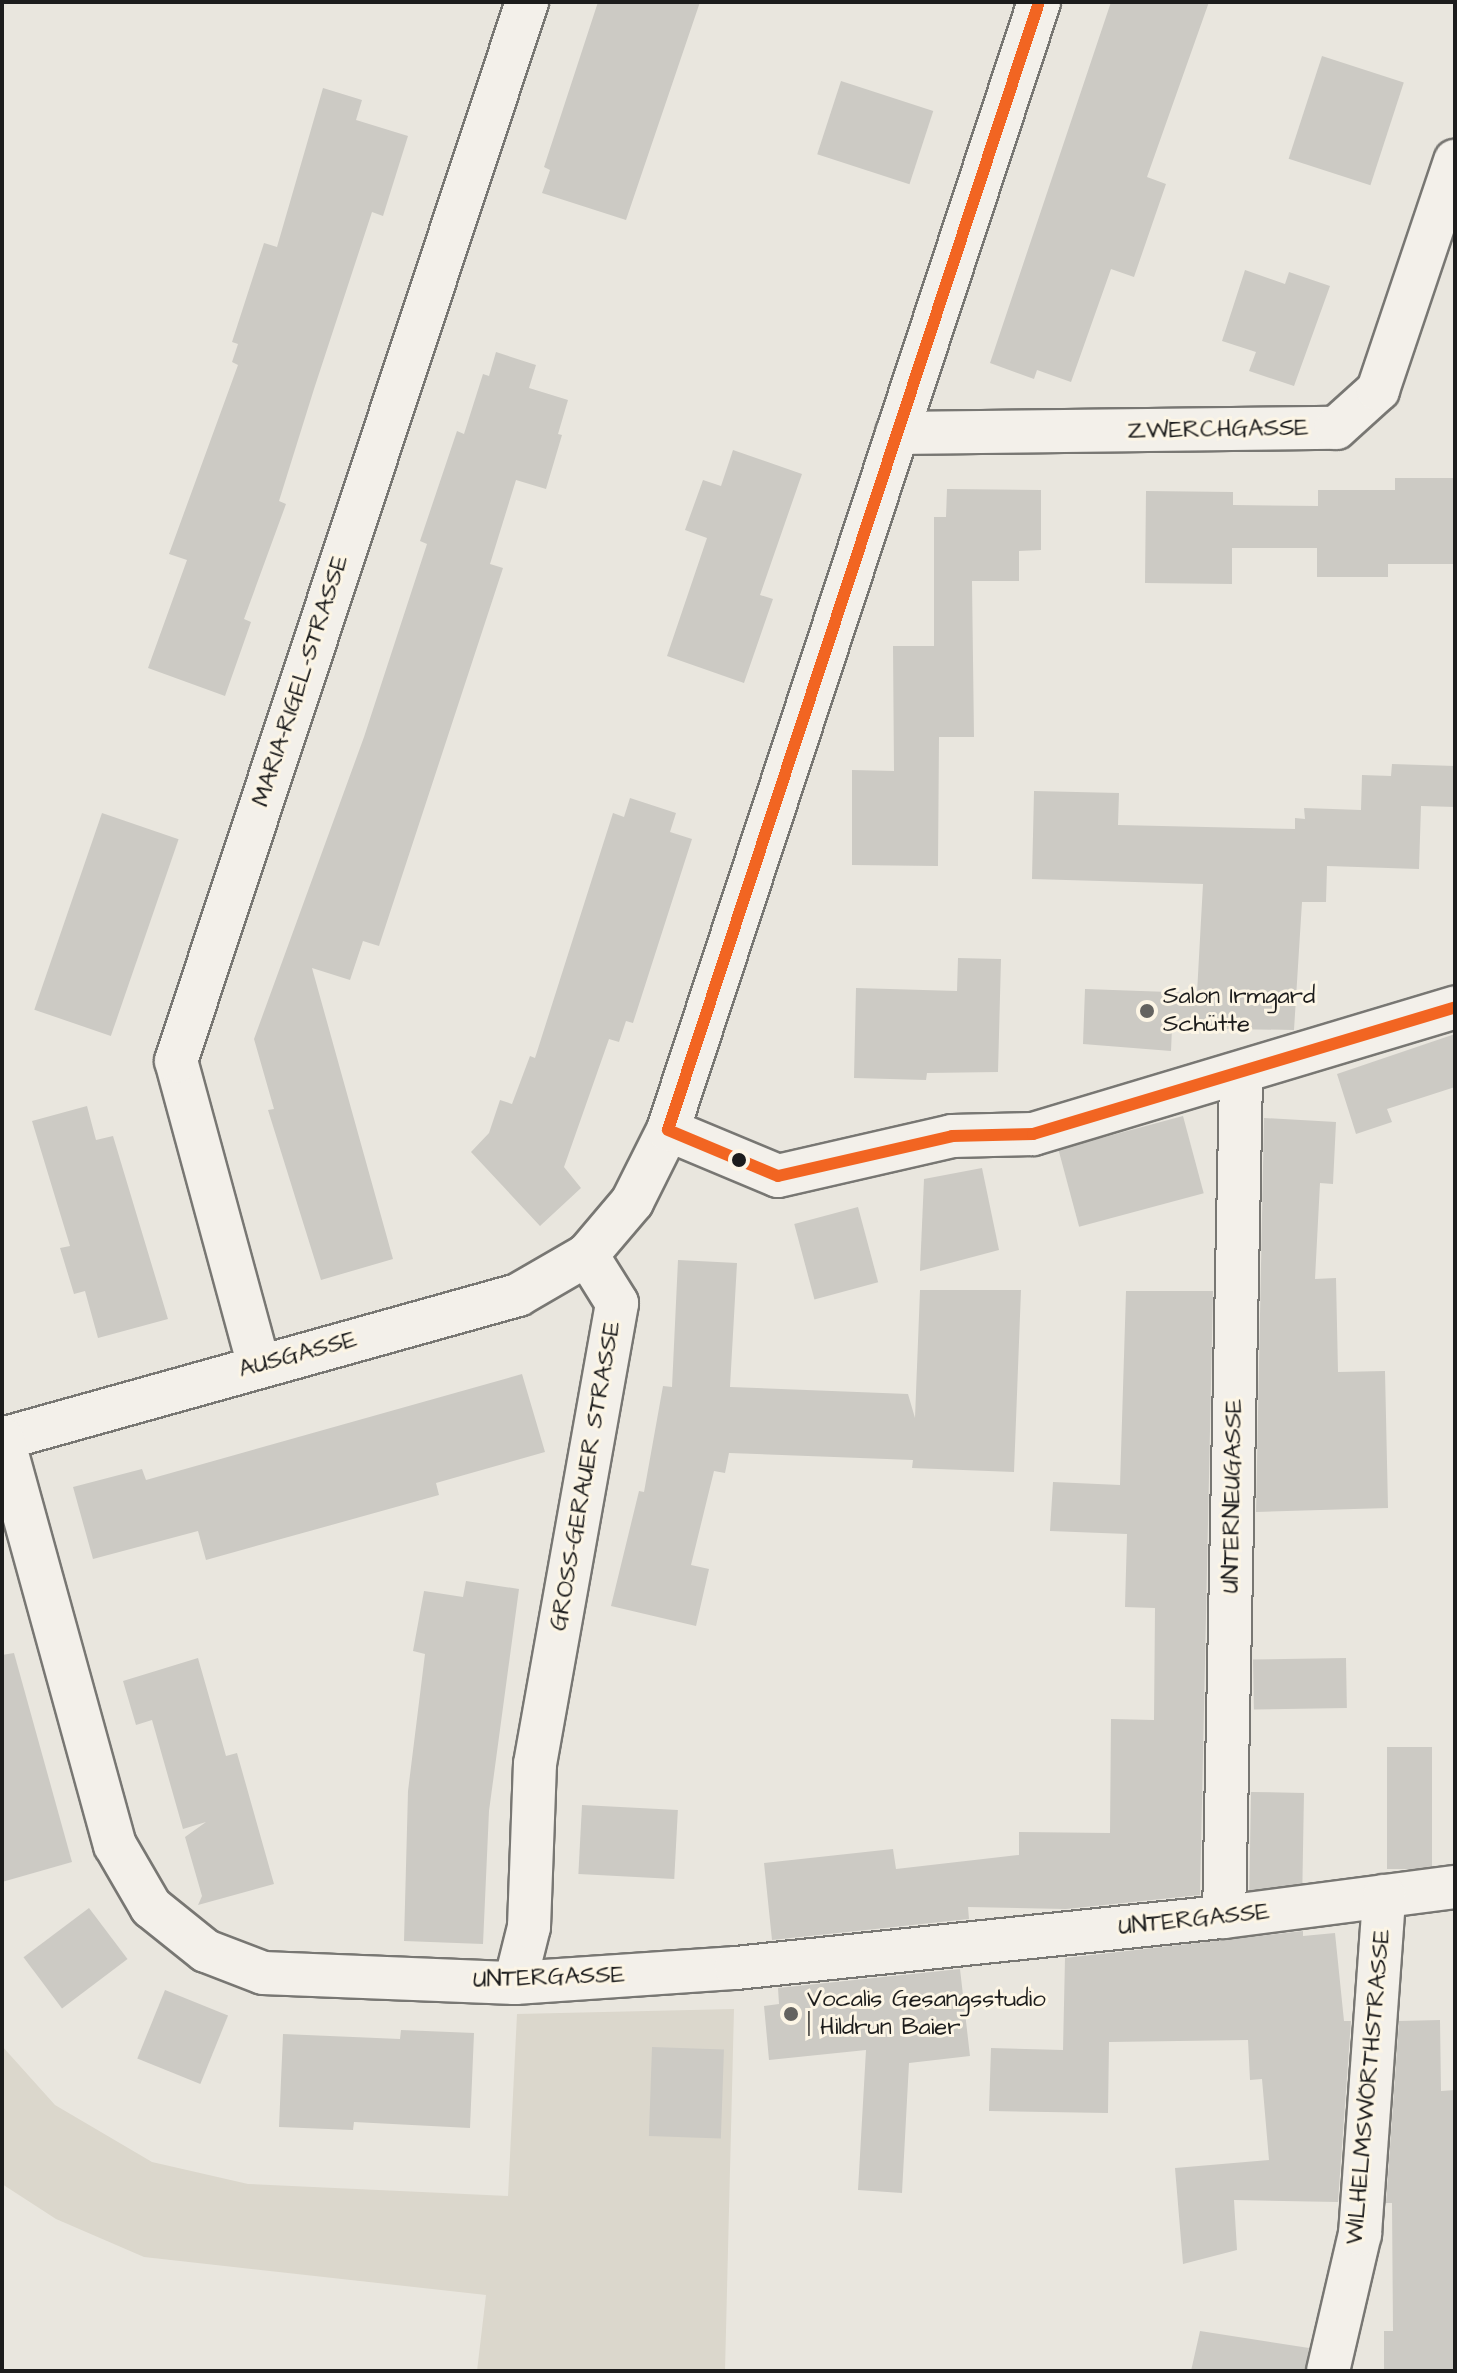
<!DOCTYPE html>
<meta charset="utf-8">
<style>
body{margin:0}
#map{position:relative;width:1457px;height:2373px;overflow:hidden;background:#e9e6de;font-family:"Architects Daughter",sans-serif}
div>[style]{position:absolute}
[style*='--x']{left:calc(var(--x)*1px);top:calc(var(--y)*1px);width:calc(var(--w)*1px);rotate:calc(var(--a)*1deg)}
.green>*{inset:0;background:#dbd7cc}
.building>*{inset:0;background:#cccac4;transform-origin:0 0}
.roads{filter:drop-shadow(2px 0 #787773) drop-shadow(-2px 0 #787773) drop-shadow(0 2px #787773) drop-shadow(0 -2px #787773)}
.street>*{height:42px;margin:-21px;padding:0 21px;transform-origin:21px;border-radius:21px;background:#f3f0ea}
.bus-1>*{height:12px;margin:-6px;padding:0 6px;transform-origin:6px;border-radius:6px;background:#f26522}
.dots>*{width:22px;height:22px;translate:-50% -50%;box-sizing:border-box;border:4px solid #fcf5e5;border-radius:50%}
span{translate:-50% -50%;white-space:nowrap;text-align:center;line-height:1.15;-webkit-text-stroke:6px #fcf5e5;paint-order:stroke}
.street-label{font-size:24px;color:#1c1c1c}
.poi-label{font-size:24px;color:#1c1c1c}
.left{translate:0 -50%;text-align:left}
.frame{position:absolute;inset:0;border:4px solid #1c1c1c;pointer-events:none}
</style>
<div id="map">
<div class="green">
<i style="clip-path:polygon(734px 2009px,725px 2371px,477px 2371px,486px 2295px,144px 2257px,56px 2219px,2px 2184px,2px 2046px,55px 2105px,152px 2162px,248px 2184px,508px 2196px,517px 2014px)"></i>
</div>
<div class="building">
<i style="clip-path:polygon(598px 2px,700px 2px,626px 220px,542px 193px,550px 170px,544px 167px)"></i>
<i style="clip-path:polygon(1111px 2px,1209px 2px,1147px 177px,1166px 184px,1134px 277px,1111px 269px,1071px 382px,1037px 370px,1034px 379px,990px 363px)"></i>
<i style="left:1322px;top:56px;width:86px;height:108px;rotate:18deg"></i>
<i style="left:841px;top:81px;width:97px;height:77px;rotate:18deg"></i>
<i style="clip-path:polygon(323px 88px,362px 100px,356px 120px,408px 136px,383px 216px,372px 212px,314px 389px,279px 501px,286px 504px,244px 619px,251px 622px,225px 696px,148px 668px,187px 560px,169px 554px,238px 365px,232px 362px,238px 344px,232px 342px,264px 243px,277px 247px)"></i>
<i style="clip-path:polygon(1245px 270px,1285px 284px,1289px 272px,1330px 286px,1294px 386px,1249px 371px,1256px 352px,1222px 341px)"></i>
<i style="clip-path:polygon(496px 352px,536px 365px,529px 388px,568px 400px,558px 434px,562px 435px,546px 489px,516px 480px,490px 564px,503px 568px,379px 946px,363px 941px,350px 980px,312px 968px,393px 1259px,321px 1280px,268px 1110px,274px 1109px,254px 1039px,364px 737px,427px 544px,420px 541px,457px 431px,464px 434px,483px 374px,489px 376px)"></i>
<i style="clip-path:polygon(733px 450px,802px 474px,760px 595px,773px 599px,744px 683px,667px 656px,707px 538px,685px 530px,703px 480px,721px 486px)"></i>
<i style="clip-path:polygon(1395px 478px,1455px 478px,1455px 564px,1388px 564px,1388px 577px,1317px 577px,1317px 548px,1232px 548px,1232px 584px,1145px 583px,1146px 491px,1233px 492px,1233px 505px,1318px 506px,1318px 490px,1395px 490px)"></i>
<i style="clip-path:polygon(947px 489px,1041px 490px,1041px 550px,1019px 551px,1019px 581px,972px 581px,974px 737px,939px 737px,938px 866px,852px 865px,852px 770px,894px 771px,893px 646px,934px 646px,934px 517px,946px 517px)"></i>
<i style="clip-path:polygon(1392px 764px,1455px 766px,1455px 807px,1421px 806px,1419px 869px,1327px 866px,1326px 902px,1302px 902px,1294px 1030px,1172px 1028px,1171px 1051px,1083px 1044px,1085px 989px,1197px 993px,1203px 884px,1032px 879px,1034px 791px,1119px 793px,1118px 825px,1295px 829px,1295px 818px,1305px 819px,1304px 808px,1361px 810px,1362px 775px,1391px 776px)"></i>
<i style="clip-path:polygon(630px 798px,676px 813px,670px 832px,692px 839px,633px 1023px,626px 1021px,619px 1042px,609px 1039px,564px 1167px,581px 1188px,540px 1226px,471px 1152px,489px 1133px,500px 1100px,512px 1104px,530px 1056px,535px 1058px,613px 813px,624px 817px)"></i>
<i style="left:102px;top:813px;width:81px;height:208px;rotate:19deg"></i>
<i style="clip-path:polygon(958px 958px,1001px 959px,998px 1072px,927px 1073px,926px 1080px,854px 1078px,856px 988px,957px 991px)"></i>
<i style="clip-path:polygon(1455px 1034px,1455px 1087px,1387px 1109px,1392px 1122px,1356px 1134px,1337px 1074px)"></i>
<i style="clip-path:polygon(87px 1106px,96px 1140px,113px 1136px,168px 1319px,98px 1338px,85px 1291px,74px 1294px,60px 1248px,70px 1246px,32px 1121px)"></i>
<i style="left:1183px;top:1116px;width:80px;height:129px;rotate:75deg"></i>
<i style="clip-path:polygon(1264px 1118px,1336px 1122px,1333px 1184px,1320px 1183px,1315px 1279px,1336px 1278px,1338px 1372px,1385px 1371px,1388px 1508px,1256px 1512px)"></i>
<i style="clip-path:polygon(982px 1168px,999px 1250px,920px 1271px,924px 1179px)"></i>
<i style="left:858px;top:1207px;width:78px;height:66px;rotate:75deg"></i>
<i style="clip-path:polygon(678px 1260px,737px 1263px,730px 1387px,908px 1394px,915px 1418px,920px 1290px,1021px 1290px,1014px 1472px,912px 1468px,913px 1460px,729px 1453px,725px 1473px,714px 1471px,691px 1565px,709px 1569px,696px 1626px,611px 1606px,639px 1491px,644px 1492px,663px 1386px,672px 1387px)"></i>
<i style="clip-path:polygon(1126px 1291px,1213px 1291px,1200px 1895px,1066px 1909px,968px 1907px,969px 1919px,772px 1940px,764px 1863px,893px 1849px,896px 1869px,1019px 1855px,1019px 1832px,1110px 1833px,1111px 1719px,1154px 1720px,1155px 1608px,1125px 1607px,1127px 1534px,1050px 1531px,1053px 1482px,1120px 1485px)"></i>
<i style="clip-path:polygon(522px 1374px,545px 1452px,436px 1483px,439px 1495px,206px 1560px,198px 1531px,93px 1559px,73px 1487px,142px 1469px,146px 1480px)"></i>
<i style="clip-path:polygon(466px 1581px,519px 1589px,489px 1811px,483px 1944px,404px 1941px,408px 1791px,425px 1654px,413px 1651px,424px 1591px,463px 1597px)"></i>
<i style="clip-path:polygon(14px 1653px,72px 1862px,2px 1882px,2px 1655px)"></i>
<i style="clip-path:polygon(198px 1658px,226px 1756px,237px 1753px,274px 1884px,198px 1905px,202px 1896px,185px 1837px,206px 1822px,183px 1829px,152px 1720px,136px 1725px,123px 1681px)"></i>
<i style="left:1346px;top:1658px;width:50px;height:93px;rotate:89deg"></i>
<i style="left:1387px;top:1747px;width:45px;height:122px"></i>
<i style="left:1251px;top:1792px;width:53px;height:98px;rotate:1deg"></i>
<i style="left:582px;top:1805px;width:96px;height:69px;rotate:3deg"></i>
<i style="left:89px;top:1908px;width:64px;height:82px;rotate:53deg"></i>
<i style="clip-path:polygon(1303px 1931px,1303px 1936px,1335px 1933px,1344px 2021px,1351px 2021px,1338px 2202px,1234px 2200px,1237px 2250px,1183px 2264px,1175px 2168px,1269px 2160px,1262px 2079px,1250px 2080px,1248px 2040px,1109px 2042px,1108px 2113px,989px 2111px,991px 2048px,1063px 2050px,1065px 1958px)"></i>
<i style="clip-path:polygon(960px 1969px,970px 2056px,909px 2063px,902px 2193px,858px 2190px,866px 2050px,769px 2060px,764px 2006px,779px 2004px,778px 1988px)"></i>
<i style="left:165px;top:1990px;width:68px;height:74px;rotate:22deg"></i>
<i style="clip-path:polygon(1440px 2020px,1441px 2091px,1455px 2090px,1455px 2371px,1384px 2371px,1384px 2331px,1393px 2331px,1392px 2203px,1386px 2203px,1399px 2021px)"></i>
<i style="clip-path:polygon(401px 2030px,474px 2033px,470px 2128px,354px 2122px,353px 2130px,279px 2127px,283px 2034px,400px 2039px)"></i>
<i style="left:652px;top:2047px;width:72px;height:89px;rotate:2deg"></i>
<i style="clip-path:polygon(1200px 2331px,1309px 2348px,1305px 2371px,1191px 2371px)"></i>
</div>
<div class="roads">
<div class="street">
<i style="--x:897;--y:433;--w:439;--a:-0.7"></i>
<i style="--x:1336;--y:428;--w:57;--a:-42.1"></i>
<i style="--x:1378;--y:390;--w:242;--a:-71.4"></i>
<i style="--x:668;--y:1130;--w:119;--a:22.7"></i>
<i style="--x:778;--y:1176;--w:179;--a:-12.9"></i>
<i style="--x:952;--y:1136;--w:81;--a:-1.4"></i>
<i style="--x:1033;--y:1134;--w:441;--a:-16.7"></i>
<i style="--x:259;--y:1366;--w:316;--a:-105.2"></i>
<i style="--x:176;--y:1061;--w:1116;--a:-71.66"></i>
<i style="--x:2;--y:1439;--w:536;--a:-15.59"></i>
<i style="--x:518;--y:1295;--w:80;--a:-30.1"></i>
<i style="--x:587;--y:1255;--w:70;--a:-49.7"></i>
<i style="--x:632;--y:1202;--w:80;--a:-63.4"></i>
<i style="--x:668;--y:1130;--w:1187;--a:-71.79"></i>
<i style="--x:3;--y:1439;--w:421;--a:74.6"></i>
<i style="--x:115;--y:1845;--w:72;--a:59.9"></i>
<i style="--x:151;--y:1907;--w:70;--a:38.7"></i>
<i style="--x:206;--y:1951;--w:61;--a:21.1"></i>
<i style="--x:263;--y:1973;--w:252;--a:2.3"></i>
<i style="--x:515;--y:1983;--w:222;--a:-3.9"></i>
<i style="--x:736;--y:1968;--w:491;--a:-6"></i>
<i style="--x:1224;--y:1917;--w:233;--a:-7.4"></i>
<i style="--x:1224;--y:1917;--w:842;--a:-88.84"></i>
<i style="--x:515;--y:1983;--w:58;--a:-76"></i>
<i style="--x:529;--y:1927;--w:163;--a:-87.9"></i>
<i style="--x:535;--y:1764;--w:468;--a:-79.9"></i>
<i style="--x:617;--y:1303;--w:57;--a:-122"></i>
<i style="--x:1328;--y:2371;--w:141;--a:-76.9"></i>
<i style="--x:1360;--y:2234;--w:339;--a:-85.9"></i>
</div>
</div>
<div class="bus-1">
<i style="--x:1039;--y:2;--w:1187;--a:108.21"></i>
<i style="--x:668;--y:1130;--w:119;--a:22.7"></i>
<i style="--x:778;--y:1176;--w:179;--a:-12.9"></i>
<i style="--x:952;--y:1136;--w:81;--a:-1.4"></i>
<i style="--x:1033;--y:1134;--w:441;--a:-16.7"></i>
</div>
<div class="dots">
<i style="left:1147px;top:1011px;background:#646360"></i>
<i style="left:739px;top:1160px;background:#1c1c1c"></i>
<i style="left:791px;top:2014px;background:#646360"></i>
</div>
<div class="street-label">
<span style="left:1218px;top:430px;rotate:-1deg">ZWERCHGASSE</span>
<span style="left:301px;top:681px;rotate:-72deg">MARIA-RIGEL-STRASSE</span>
<span style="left:298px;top:1355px;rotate:-15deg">AUSGASSE</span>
<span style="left:586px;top:1476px;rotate:-80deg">GROSS-GERAUER STRASSE</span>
<span style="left:1233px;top:1496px;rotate:-89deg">UNTERNEUGASSE</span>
<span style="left:1194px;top:1920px;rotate:-6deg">UNTERGASSE</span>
<span style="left:549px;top:1978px;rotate:-2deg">UNTERGASSE</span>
<span style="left:1369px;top:2087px;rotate:-85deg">WILHELMSWÖRTHSTRASSE</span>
</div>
<div class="poi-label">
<span class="left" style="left:1163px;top:1011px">Salon Irmgard<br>Schütte</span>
<span class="left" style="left:807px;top:2014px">Vocalis Gesangsstudio<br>| Hildrun Baier</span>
</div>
<div class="frame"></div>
</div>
